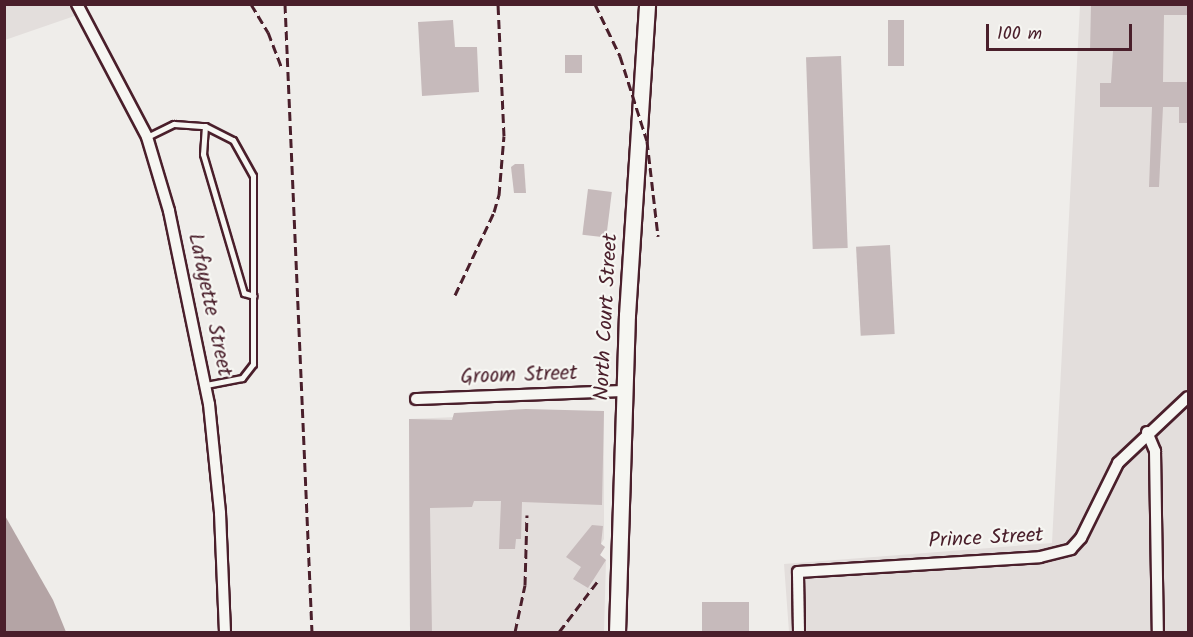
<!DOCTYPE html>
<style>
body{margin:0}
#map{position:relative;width:1193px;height:637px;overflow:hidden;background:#efedea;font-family:Kalam,sans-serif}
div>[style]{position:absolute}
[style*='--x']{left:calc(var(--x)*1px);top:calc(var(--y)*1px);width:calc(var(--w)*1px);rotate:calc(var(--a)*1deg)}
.built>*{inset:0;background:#e3dedc}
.water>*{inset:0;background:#b4a4a5}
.building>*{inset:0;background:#c6babb;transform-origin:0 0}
.roads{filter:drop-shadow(2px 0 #4a1f2b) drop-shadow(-2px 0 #4a1f2b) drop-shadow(0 2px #4a1f2b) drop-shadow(0 -2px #4a1f2b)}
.lane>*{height:5px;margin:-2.5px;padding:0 2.5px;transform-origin:2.5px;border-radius:2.5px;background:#f6f6f2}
.street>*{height:10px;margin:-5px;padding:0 5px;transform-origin:5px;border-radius:5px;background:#f6f6f2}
.secondary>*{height:15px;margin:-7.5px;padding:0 7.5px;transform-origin:7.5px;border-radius:7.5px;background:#f6f6f2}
.rail>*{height:3px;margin-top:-1.5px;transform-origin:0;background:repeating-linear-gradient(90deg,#4a1f2b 0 9px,transparent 0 13.5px)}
span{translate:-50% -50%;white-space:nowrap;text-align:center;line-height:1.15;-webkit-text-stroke:4.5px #f6f6f2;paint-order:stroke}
.street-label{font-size:21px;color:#4a1f2b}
.frame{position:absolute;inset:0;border:6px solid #4a1f2b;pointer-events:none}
.scale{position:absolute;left:986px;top:24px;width:146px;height:27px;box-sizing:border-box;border:3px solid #4a1f2b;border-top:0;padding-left:8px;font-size:18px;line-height:21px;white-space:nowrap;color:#4a1f2b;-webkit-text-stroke:4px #f6f6f2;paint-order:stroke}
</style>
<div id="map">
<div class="built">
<i style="clip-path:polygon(4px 5px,86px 5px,89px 11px,5px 40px)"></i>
<i style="clip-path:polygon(1080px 5px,1188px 5px,1188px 632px,789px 632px,784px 564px,1052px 543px)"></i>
<i style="clip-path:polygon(604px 411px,604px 539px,601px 544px,605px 547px,600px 555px,606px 560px,604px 632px,410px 632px,409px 419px)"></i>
</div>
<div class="water">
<i style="clip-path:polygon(4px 514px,53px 600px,66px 632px,5px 632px)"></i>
</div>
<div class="building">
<i style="clip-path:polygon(1091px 4px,1187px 4px,1187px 15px,1164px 15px,1163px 82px,1188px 82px,1188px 123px,1179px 123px,1179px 107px,1163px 107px,1159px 187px,1149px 187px,1152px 107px,1100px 107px,1100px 83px,1111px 83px,1113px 51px,1090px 51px)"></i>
<i style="clip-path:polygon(453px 20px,455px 47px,477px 47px,479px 92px,422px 96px,418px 22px)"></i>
<i style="left:888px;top:20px;width:16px;height:46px"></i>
<i style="left:565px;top:55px;width:17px;height:18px"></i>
<i style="left:841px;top:56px;width:192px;height:35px;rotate:88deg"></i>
<i style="clip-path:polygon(515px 164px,524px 164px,526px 193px,514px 193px,511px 167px)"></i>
<i style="left:588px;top:189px;width:24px;height:46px;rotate:7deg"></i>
<i style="left:890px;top:245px;width:89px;height:34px;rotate:87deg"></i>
<i style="clip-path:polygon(526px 409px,604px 411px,602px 505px,522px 502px,521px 539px,516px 539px,515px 549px,499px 549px,501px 501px,474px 501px,472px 507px,430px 508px,432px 633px,410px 633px,409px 419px,452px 420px,454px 413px)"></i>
<i style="clip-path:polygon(592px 525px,603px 526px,601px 544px,605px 547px,600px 555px,606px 560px,588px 588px,573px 579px,581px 567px,566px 557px)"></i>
<i style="left:702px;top:602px;width:47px;height:31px"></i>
</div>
<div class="roads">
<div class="lane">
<i style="--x:205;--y:126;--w:28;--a:94"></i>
<i style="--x:203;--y:154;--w:145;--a:73.6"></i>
<i style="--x:244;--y:293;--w:10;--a:17"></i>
<i style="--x:147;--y:137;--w:30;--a:-26"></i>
<i style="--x:174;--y:124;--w:31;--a:4"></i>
<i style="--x:205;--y:126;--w:31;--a:27"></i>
<i style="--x:233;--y:140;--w:41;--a:60.9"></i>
<i style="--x:253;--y:176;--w:188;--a:90"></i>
<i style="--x:253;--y:364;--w:18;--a:128"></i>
<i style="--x:242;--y:378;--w:38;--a:169"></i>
</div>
<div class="street">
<i style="--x:77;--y:4;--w:150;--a:62.2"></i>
<i style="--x:147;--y:137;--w:77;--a:73.4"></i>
<i style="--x:169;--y:211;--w:197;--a:78.3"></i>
<i style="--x:209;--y:404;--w:110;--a:84.2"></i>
<i style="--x:220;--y:513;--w:119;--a:87.6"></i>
<i style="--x:416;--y:399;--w:208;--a:-2.2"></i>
<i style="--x:1147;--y:432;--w:21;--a:67"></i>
<i style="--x:1155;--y:451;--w:181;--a:89.1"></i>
<i style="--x:799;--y:632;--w:60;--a:-91"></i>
<i style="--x:798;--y:572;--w:242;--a:-3.5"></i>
<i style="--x:1040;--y:557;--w:32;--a:-14"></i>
<i style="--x:1071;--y:549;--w:15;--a:-48"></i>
<i style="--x:1081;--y:538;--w:84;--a:-63.7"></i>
<i style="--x:1118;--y:463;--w:96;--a:-43.3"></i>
</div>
<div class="secondary">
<i style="--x:617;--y:632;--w:317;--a:-88.2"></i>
<i style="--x:627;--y:315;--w:312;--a:-86.3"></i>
</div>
</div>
<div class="rail">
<i style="--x:251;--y:4;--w:33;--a:59"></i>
<i style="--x:268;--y:32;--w:40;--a:69"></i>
<i style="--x:285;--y:4;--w:629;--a:87.54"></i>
<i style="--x:595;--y:4;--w:58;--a:64.3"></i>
<i style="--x:620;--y:56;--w:89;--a:72.4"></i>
<i style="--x:647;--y:141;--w:96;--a:83.4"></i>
<i style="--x:455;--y:295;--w:92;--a:-64.8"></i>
<i style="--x:494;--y:212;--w:18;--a:-74"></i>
<i style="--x:499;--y:195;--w:59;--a:-85.2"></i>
<i style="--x:504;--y:136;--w:132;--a:-92.6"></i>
<i style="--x:515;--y:632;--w:48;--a:-78"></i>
<i style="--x:525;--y:585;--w:70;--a:-88.4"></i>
<i style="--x:559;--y:632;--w:63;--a:-52.8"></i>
</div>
<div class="street-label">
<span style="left:209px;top:305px;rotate:78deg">Lafayette Street</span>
<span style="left:607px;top:317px;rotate:-87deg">North Court Street</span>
<span style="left:519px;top:376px;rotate:-2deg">Groom Street</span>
<span style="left:986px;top:539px;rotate:-3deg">Prince Street</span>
</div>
<div class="frame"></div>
<div class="scale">100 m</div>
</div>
